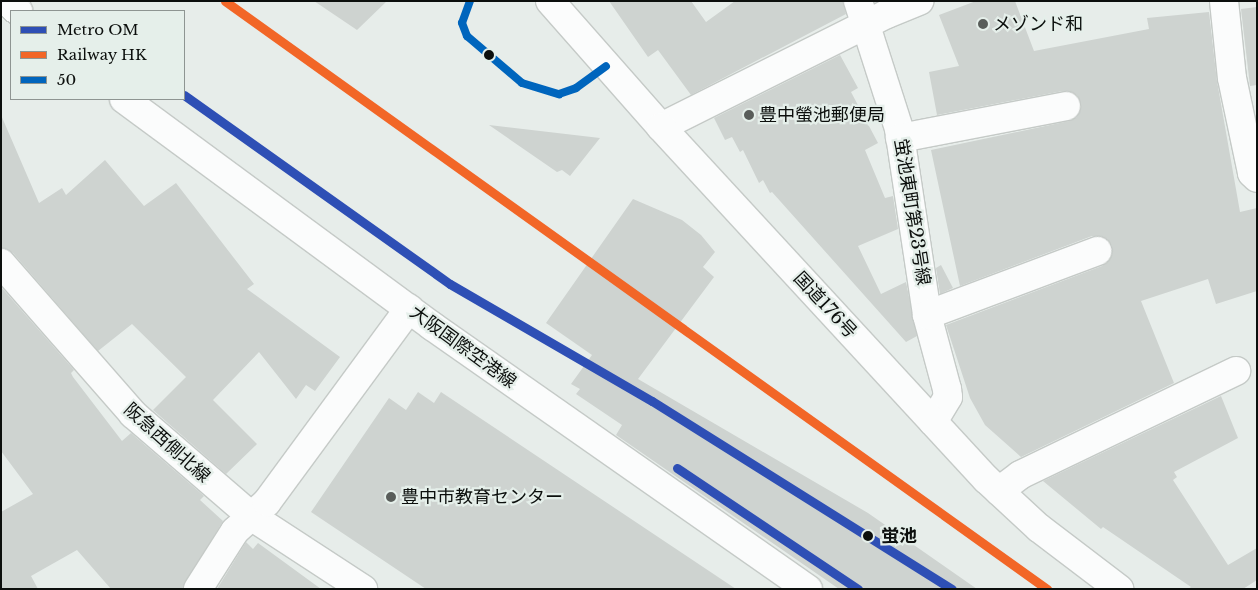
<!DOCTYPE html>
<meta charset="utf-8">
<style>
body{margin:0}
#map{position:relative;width:1258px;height:590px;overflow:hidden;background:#e7edea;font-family:"Libre Baskerville","Noto Sans JP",serif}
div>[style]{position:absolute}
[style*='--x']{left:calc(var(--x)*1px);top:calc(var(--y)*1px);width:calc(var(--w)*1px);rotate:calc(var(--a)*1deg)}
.building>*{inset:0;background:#ced3d0}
.roads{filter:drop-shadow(1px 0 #c5cac7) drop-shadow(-1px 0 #c5cac7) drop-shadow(0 1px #c5cac7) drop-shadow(0 -1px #c5cac7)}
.minor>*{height:28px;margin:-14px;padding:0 14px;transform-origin:14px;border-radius:14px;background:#fbfcfc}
.major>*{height:28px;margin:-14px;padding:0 14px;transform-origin:14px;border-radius:14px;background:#fbfcfc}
.highway>*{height:28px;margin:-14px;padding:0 14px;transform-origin:14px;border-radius:14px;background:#fbfcfc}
.bus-1>*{height:8px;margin:-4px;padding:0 4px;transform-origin:4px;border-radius:4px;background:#0065bd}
.rail-1>*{height:9px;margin:-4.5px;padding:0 4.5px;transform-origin:4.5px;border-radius:4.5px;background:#f26627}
.metro-1>*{height:9px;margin:-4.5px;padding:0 4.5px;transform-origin:4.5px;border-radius:4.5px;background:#2e4fb5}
.dots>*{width:14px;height:14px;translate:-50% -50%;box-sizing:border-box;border:2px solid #e5efea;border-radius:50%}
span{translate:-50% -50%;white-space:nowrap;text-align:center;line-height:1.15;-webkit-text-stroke:4.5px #e5efea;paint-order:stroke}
.poi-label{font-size:18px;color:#0c0f0d}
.left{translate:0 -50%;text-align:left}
.street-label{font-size:18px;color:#0c0f0d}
.stop-label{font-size:18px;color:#0c0f0d;font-weight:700}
.frame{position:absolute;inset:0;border:2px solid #0c0f0d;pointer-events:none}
.legend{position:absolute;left:10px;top:10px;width:175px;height:90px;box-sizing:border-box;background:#e5efea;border:1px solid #8e9592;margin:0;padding:6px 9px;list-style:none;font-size:15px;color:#0c0f0d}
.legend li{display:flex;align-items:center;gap:10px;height:25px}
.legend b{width:25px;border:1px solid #8e9592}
</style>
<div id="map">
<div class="building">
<i style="clip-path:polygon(314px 1px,387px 1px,357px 30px)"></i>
<i style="clip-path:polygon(609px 1px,691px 1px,706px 22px,735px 1px,843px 1px,846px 14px,691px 95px,658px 50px,648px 57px)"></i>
<i style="clip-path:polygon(976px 1px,1015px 1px,1034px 51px,1149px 29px,1147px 18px,1209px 12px,1217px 81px,1240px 212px,1257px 208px,1257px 291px,1216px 304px,1208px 279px,1141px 301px,1174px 383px,1021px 457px,985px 425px,970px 398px,946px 325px,1102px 266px,1109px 260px,1112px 246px,1106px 239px,1092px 236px,960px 286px,931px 150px,1069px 121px,1077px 117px,1081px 104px,1077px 95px,1063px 91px,937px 115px,929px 72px,959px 66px,939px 15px)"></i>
<i style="clip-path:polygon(1257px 7px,1257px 85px,1250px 86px,1241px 9px)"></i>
<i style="clip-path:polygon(840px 55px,858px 88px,851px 92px,878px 143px,865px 150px,885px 198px,893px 196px,898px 229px,858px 246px,881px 294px,906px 282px,917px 336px,906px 342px,772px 192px,770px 193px,763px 180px,759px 183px,743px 150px,740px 152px,732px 137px,725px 140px,714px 118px)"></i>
<i style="clip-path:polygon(1px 115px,39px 203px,62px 188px,66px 195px,105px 160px,144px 206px,176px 183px,254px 284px,247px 289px,340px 357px,315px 391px,306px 385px,296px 399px,259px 352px,213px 400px,257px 444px,226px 474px,153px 410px,186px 377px,132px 324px,98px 351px,13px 253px,1px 248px)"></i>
<i style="clip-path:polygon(489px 125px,600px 138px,570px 176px,562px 170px,557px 172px)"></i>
<i style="clip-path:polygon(633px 199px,682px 220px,701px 235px,715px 252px,703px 267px,714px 277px,638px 379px,868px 513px,977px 589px,839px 589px,616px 435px,622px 425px,576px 394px,580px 389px,571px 384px,592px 355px,546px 323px)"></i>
<i style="clip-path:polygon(941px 265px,953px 288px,940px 294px,936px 268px)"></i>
<i style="clip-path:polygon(1px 287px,74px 370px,71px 373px,73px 377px,122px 441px,131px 433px,204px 496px,200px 500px,223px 521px,182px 589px,111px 589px,77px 550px,31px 576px,38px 589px,1px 589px,1px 512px,33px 494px,1px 451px)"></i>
<i style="clip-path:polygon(418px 392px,434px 403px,441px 392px,736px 589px,426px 589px,311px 512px,389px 398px,406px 410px)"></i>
<i style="clip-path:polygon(1221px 396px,1238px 438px,1174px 472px,1177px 477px,1173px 480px,1228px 565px,1257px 548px,1257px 580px,1243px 589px,1188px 589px,1191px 587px,1103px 527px,1101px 529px,1043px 481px)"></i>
<i style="clip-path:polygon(246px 542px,253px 549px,258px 543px,321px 589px,217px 589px)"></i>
</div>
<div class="roads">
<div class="minor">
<i style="--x:858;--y:1;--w:134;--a:72.2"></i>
<i style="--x:899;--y:129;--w:188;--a:81.4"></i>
<i style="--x:927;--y:315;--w:77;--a:74.9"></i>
<i style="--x:947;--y:389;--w:8;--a:83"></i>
<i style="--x:948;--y:397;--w:29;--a:121"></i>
<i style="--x:1224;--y:1;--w:77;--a:84.1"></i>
<i style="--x:1232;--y:78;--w:97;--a:78.1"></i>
<i style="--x:1252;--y:173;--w:7;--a:45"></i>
<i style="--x:661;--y:127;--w:253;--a:-26.6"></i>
<i style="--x:887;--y:14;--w:35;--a:-22"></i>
<i style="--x:900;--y:138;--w:169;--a:-10.9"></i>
<i style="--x:1;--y:263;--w:201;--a:48.8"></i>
<i style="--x:133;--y:414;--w:156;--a:40.8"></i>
<i style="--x:251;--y:516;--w:134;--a:33.1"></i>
<i style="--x:927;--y:315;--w:182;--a:-20.6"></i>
<i style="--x:999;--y:491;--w:26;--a:-37"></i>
<i style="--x:1020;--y:475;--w:240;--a:-25.7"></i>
<i style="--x:198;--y:589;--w:69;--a:-57.5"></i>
<i style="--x:235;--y:531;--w:43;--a:-42.2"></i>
<i style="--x:267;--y:502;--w:240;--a:-53.7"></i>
</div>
<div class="major">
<i style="--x:6;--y:1;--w:16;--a:40"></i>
<i style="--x:124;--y:99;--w:383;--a:36.4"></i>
<i style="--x:432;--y:326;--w:459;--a:35"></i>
</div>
<div class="highway">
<i style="--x:550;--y:1;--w:168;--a:48.6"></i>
<i style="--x:661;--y:127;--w:479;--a:47.3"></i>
<i style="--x:986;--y:479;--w:72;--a:42.8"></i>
<i style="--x:1039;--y:528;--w:101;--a:37.3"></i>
</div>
</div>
<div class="bus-1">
<i style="--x:470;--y:1;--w:23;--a:110"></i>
<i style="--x:462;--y:23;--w:14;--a:69"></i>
<i style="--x:467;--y:36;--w:72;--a:40.5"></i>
<i style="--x:522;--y:83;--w:39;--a:17"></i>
<i style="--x:559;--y:94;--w:18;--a:-19"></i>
<i style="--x:576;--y:88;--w:37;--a:-36"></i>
</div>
<div class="rail-1">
<i style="--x:225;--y:1;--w:1011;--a:35.58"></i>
</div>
<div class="metro-1">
<i style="--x:184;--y:95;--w:326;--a:35.4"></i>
<i style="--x:450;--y:284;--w:233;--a:30.1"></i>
<i style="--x:652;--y:401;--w:354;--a:32.1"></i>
<i style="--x:677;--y:468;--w:218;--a:33.8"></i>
</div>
<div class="dots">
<i style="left:983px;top:24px;background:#595d5a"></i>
<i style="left:489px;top:55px;background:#0c0f0d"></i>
<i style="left:749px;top:115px;background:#595d5a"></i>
<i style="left:391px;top:497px;background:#595d5a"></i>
<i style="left:868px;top:536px;background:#0c0f0d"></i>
</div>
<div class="poi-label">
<span class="left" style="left:993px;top:24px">メゾンド和</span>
<span class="left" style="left:759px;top:115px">豊中螢池郵便局</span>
<span class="left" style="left:401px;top:497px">豊中市教育センター</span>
</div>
<div class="street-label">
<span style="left:912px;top:212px;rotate:81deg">蛍池東町第23号線</span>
<span style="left:825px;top:305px;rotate:47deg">国道176号</span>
<span style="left:463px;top:347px;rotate:36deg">大阪国際空港線</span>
<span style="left:167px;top:443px;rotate:42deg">阪急西側北線</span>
</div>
<div class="stop-label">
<span class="left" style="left:881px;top:536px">蛍池</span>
</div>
<div class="frame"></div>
<ul class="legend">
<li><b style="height:6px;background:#2e4fb5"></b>Metro OM</li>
<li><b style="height:6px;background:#f26627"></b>Railway HK</li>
<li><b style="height:6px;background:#0065bd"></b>50</li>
</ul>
</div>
